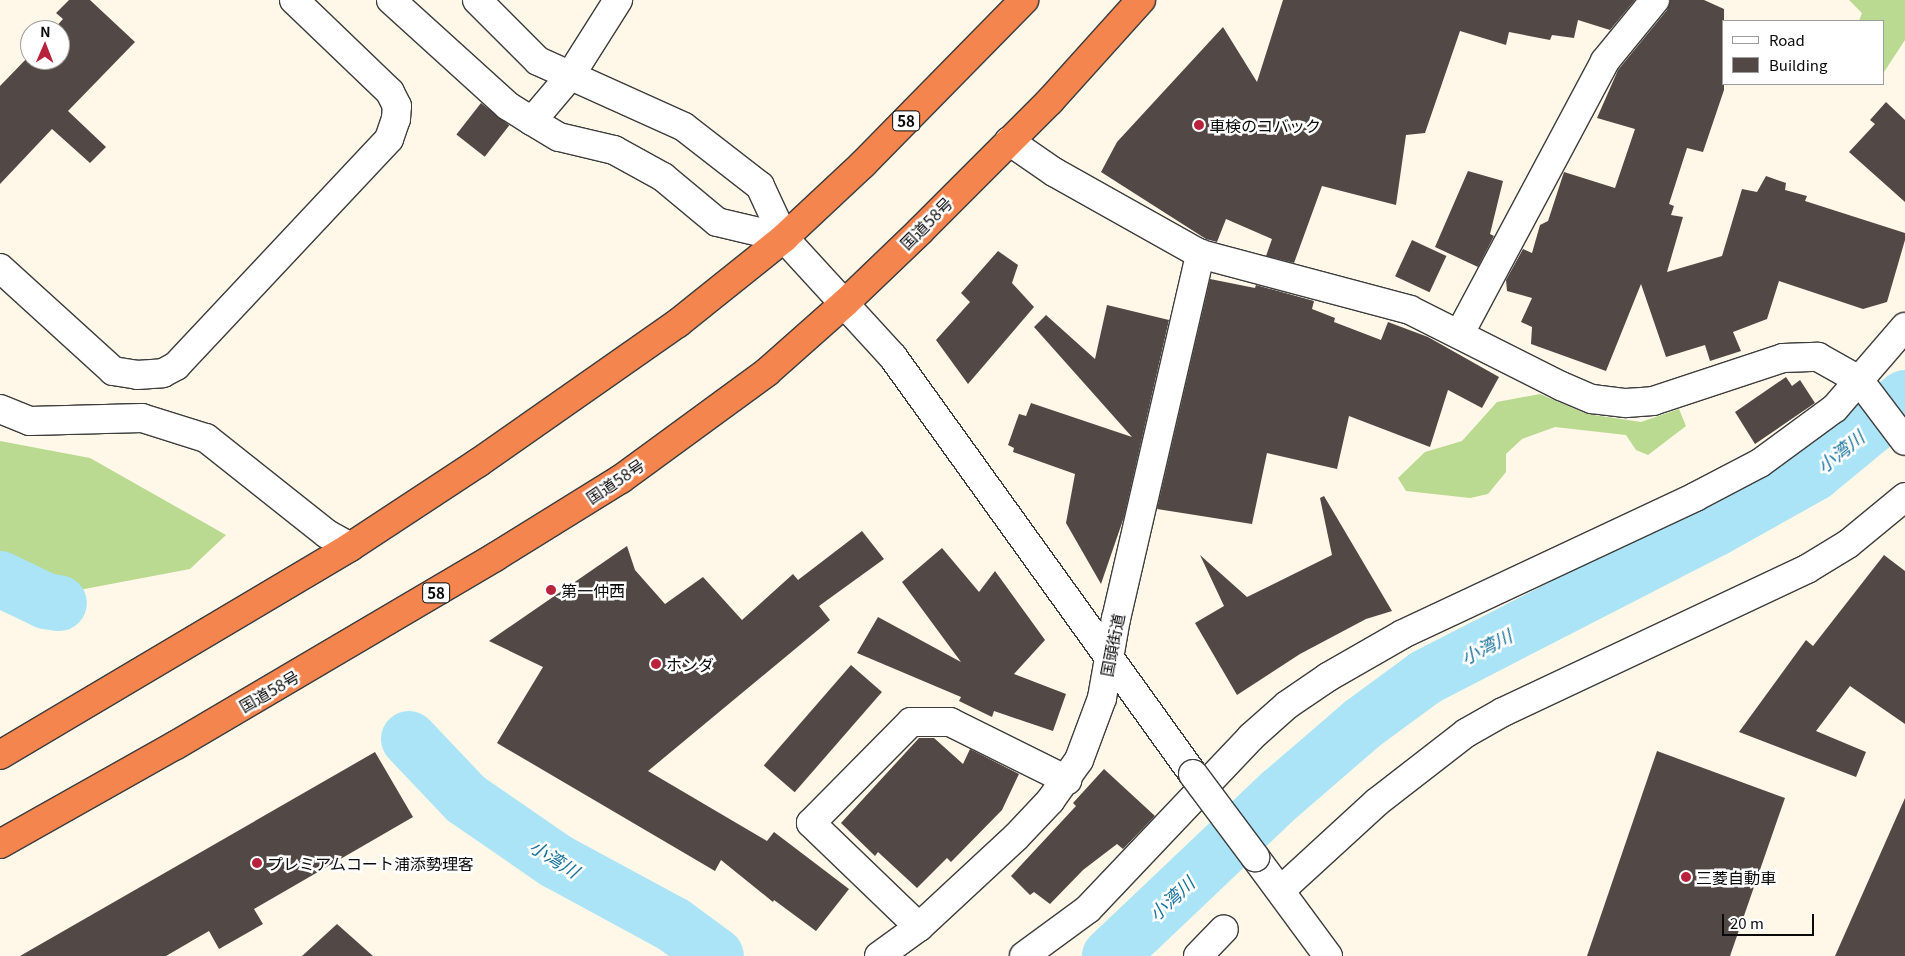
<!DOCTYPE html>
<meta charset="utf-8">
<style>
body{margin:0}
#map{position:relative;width:1905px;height:956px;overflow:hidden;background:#fff7e7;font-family:Georgia,"Noto Sans JP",serif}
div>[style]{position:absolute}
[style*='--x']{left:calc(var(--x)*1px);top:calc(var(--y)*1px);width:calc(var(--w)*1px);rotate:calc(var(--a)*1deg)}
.forest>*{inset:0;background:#bad991}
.river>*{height:56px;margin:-28px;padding:0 28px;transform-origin:28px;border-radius:28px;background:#abe4f6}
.building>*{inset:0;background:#524946;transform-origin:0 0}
.roads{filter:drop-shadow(1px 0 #3d3d3d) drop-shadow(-1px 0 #3d3d3d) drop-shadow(0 1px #3d3d3d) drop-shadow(0 -1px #3d3d3d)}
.minor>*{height:28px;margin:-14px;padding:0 14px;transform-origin:14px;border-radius:14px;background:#fff}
.highway>*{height:28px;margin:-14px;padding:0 14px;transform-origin:14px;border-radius:14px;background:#f5854e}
.bridges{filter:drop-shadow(1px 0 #3d3d3d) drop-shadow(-1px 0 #3d3d3d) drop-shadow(0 1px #3d3d3d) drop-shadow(0 -1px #3d3d3d)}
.minor-bridge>*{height:28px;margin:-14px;padding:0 14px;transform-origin:14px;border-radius:14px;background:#fff}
.dots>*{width:14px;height:14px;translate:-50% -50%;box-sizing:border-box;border:2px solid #fff;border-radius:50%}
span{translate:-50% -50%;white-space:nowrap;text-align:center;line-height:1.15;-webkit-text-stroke:5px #fff;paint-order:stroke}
.shield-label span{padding:1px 4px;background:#fff;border:1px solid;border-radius:4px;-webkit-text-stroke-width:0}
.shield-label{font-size:15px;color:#0a0a0a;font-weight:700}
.poi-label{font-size:16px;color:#0a0a0a}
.left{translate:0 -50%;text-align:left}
.street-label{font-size:16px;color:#0a0a0a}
.water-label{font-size:18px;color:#14719a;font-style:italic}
.legend{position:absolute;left:1722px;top:20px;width:162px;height:65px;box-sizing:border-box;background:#fff;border:1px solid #9d9d9d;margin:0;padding:6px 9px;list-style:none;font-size:15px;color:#0a0a0a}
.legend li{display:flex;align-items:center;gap:10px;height:25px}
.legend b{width:25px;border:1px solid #9d9d9d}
.north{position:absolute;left:20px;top:20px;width:50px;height:50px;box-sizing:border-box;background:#fff;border:1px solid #9d9d9d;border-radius:50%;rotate:1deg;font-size:14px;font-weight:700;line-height:20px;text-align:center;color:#0a0a0a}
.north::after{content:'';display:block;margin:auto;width:18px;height:22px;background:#b9223d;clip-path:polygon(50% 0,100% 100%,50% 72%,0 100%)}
.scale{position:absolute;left:1722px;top:914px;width:92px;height:22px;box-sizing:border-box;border:2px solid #0a0a0a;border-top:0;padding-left:6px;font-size:15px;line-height:18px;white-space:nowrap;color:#0a0a0a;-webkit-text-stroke:4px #fff;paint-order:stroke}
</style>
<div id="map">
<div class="forest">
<i style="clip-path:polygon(1849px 0,1905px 0,1905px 40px,1884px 72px,1884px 21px,1859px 21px,1862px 13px)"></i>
<i style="clip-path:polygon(1540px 394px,1587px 414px,1641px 422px,1679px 409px,1686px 426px,1648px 455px,1636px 450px,1626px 435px,1555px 427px,1522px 439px,1506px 454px,1506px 472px,1488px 494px,1470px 498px,1406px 491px,1398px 478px,1425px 452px,1462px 441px,1497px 402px)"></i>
<i style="clip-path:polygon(0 441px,90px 458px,226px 535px,190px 569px,58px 594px,0 583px)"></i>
</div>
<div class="river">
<i style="--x:0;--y:579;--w:51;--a:25.6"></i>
<i style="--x:46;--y:601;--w:13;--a:9"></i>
<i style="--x:409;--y:739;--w:83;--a:46.5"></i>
<i style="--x:466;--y:799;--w:109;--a:34.6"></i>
<i style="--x:556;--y:861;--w:134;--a:28.5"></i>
<i style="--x:674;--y:925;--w:52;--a:36.4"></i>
<i style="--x:1110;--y:956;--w:236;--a:-43.5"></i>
<i style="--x:1281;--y:794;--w:107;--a:-40.8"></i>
<i style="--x:1362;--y:724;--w:79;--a:-36.3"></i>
<i style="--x:1426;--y:677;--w:324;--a:-27.2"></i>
<i style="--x:1714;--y:529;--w:115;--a:-29.2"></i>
<i style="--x:1814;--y:473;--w:118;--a:-39.5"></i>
</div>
<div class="building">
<i style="clip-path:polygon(69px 0,90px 0,135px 42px,68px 111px,106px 147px,90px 163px,52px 129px,0 184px,0 86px,30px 55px,30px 60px,60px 60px,60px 30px,53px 30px,63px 19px,56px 13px)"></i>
<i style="clip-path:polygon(1283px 0,1635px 0,1610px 30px,1578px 20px,1574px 38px,1552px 35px,1550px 40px,1509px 32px,1506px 45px,1460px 31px,1425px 133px,1406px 135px,1396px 205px,1322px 186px,1294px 263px,1266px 256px,1272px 239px,1226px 219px,1217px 242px,1206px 239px,1101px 172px,1117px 142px,1223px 27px,1257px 82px)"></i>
<i style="clip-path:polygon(1670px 0,1704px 0,1724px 9px,1724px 90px,1703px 152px,1687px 148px,1669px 204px,1674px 206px,1671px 215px,1683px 217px,1667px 272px,1722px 256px,1742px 189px,1757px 192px,1766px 176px,1786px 183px,1785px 190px,1807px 196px,1805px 201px,1905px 233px,1905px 240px,1887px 302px,1863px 309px,1779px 281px,1767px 319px,1733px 332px,1741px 351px,1710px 361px,1705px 345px,1666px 357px,1641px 284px,1606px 371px,1531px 344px,1532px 327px,1521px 322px,1532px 298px,1507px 291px,1506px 280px,1523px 249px,1532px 253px,1540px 225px,1548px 221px,1564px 172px,1615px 188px,1635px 129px,1597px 118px,1618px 70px,1667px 10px)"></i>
<i style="clip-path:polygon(1886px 102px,1905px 120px,1905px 202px,1849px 152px,1875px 124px,1870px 120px)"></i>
<i style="left:481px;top:103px;width:36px;height:40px;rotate:38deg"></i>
<i style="clip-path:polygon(1468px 171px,1503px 181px,1490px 234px,1494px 236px,1478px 267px,1435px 247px)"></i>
<i style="left:1412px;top:240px;width:38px;height:40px;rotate:25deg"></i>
<i style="clip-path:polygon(998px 251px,1018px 265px,1012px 283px,1034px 307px,968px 384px,936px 340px,970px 302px,961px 293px)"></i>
<i style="clip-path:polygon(1210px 279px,1255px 288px,1256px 285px,1314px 301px,1312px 309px,1335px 318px,1334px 322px,1381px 340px,1388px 322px,1428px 337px,1499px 377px,1482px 408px,1448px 390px,1430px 447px,1349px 416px,1337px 469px,1267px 453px,1252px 524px,1157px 509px)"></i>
<i style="clip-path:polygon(1107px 305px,1169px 320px,1124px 517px,1101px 584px,1066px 523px,1075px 474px,1013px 452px,1014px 448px,1008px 445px,1019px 414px,1026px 416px,1031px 403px,1132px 437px,1034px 327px,1046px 315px,1095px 359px)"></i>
<i style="clip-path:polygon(1786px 377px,1792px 386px,1800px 380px,1815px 403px,1755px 444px,1735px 412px)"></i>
<i style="clip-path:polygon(1324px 496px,1392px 611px,1366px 619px,1300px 654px,1237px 695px,1195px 623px,1224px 606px,1200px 555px,1247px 597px,1332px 555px,1320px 498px)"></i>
<i style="clip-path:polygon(862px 531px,884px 559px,819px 606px,830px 620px,648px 771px,767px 841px,774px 832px,849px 889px,816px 931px,774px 900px,773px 902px,721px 860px,715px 871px,497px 743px,543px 667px,489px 641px,627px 546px,635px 570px,665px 604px,703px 577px,742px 620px,793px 574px,798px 580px)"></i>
<i style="clip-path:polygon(942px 548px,979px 592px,995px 571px,1045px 640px,1014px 674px,1066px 694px,1053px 731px,994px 711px,992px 717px,959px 701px,961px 697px,857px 653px,878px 617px,961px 662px,902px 582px)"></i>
<i style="clip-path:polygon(1884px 555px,1905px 571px,1905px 724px,1850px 686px,1816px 731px,1866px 752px,1856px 777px,1739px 732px,1806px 640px,1813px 646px)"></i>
<i style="left:851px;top:665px;width:41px;height:133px;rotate:41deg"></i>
<i style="clip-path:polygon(919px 738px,934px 738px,963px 764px,970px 749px,1019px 774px,1002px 810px,951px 862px,947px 858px,917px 888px,878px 852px,875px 856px,841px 823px)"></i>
<i style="clip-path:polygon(1657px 751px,1785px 798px,1730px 956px,1587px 956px)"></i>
<i style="clip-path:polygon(375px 752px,413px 817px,254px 909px,263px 924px,219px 949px,209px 931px,166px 956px,20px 956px)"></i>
<i style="clip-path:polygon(1104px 769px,1155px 816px,1123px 849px,1117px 844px,1083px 870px,1050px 904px,1034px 892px,1030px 895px,1011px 876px,1076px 806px,1073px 803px)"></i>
<i style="clip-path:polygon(1905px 798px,1905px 956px,1835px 956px)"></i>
<i style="clip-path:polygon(337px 924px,373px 956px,302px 956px)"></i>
</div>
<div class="roads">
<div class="minor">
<i style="--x:391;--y:0;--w:158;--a:42.2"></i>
<i style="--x:508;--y:106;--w:28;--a:32"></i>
<i style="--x:532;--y:121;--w:31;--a:31"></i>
<i style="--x:559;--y:137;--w:57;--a:13.3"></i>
<i style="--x:614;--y:150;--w:56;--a:28.9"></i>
<i style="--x:663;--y:177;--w:70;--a:39.8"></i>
<i style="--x:717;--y:222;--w:69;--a:13.4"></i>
<i style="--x:477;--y:0;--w:86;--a:45"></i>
<i style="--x:538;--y:61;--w:160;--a:24.3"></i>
<i style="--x:684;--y:127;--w:96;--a:37.8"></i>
<i style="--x:760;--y:186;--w:57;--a:65.2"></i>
<i style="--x:784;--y:238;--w:161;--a:47.5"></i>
<i style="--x:893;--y:357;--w:514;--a:54.27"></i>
<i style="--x:532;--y:121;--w:59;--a:-49.8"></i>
<i style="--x:570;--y:76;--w:90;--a:-57.7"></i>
<i style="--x:1009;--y:141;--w:55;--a:34.6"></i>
<i style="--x:1054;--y:172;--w:167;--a:29.3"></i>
<i style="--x:1200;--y:254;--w:217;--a:14.9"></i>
<i style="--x:1410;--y:310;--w:169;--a:26.7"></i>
<i style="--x:1561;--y:386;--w:34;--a:23"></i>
<i style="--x:1592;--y:399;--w:34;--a:7"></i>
<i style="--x:1626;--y:403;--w:27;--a:-4"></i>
<i style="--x:1653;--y:401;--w:137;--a:-18.3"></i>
<i style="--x:1783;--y:358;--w:35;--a:-2"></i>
<i style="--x:1818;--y:357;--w:47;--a:29.3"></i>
<i style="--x:1859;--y:380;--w:76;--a:53"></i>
<i style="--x:0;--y:268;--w:153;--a:42.3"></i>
<i style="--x:113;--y:371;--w:24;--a:9"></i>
<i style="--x:137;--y:375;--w:26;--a:-4"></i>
<i style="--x:163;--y:373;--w:15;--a:-28"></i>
<i style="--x:176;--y:366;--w:311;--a:-46.8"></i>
<i style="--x:389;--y:139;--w:21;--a:-71"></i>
<i style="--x:396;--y:119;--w:13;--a:-86"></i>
<i style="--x:397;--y:106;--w:16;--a:-117"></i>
<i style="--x:390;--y:92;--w:133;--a:-136.2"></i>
<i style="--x:1460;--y:333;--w:308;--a:-61.9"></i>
<i style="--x:1605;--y:61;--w:79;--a:-50.7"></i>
<i style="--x:0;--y:409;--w:32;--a:22"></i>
<i style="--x:30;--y:421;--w:112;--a:-1.5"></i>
<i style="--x:142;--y:418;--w:67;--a:17.4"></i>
<i style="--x:206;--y:438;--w:154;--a:38.4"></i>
<i style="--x:327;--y:534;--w:26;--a:29"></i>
<i style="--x:1255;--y:857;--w:123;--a:53.6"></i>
<i style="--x:1281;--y:890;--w:130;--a:-42.5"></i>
<i style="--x:1377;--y:802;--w:113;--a:-37.8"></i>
<i style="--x:1466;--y:733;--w:43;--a:-29.6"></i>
<i style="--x:1503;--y:712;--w:336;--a:-25.2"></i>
<i style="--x:1807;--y:569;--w:48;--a:-31.4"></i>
<i style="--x:1848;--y:544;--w:74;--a:-39.5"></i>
<i style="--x:919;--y:927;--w:150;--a:-136.1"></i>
<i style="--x:811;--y:823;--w:142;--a:-45.3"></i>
<i style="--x:911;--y:722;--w:39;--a:0"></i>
<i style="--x:950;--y:722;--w:131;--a:26.4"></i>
<i style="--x:879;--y:956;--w:49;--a:-35.9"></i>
<i style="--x:919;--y:927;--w:132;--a:-42.9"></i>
<i style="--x:1016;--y:837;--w:50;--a:-46.6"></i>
<i style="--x:1050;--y:801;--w:50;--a:-54.7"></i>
<i style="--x:1079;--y:760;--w:66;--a:-69.6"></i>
<i style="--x:1102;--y:698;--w:80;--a:-80"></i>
<i style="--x:1116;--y:619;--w:375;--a:-77"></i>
<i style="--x:1024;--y:956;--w:79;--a:-36.3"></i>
<i style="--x:1088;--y:909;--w:237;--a:-46.5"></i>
<i style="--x:1251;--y:737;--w:48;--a:-41.6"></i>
<i style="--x:1287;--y:705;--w:50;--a:-34.3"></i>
<i style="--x:1328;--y:677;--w:86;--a:-29.8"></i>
<i style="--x:1403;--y:634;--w:323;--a:-25.1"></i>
<i style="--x:1695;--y:497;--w:73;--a:-27.6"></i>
<i style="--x:1760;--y:463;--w:93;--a:-36.3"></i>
<i style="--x:1835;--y:408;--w:107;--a:-49.2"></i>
<i style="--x:1198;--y:956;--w:37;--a:-46"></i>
</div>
<div class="highway">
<i style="--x:0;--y:755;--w:407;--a:-30.7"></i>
<i style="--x:350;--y:547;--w:153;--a:-33.3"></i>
<i style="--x:478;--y:463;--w:244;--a:-35"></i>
<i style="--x:678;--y:323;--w:136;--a:-38.7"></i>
<i style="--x:784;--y:238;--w:108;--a:-43.1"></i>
<i style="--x:863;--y:164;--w:230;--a:-45.5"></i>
<i style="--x:0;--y:844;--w:202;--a:-29.4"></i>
<i style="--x:176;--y:745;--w:370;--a:-30.5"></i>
<i style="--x:495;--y:557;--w:148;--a:-31.8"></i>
<i style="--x:621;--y:479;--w:181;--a:-36.2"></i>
<i style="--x:767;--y:372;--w:104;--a:-41.5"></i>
<i style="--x:845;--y:303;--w:105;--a:-43.8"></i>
<i style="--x:921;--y:230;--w:182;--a:-45"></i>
<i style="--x:1050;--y:101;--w:136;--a:-48"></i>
</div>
</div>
<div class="bridges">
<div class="minor-bridge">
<i style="--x:1193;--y:774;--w:104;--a:53.2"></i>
</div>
</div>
<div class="dots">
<i style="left:1199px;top:125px;background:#b9223d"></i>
<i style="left:551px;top:590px;background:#b9223d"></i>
<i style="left:656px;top:664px;background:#b9223d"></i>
<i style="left:257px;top:863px;background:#b9223d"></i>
<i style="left:1686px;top:877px;background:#b9223d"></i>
</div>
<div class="shield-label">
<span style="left:906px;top:121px">58</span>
<span style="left:436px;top:593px">58</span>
</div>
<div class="poi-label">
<span class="left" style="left:1209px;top:125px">車検のコバック</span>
<span class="left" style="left:561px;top:590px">第一仲西</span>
<span class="left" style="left:666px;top:664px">ホンダ</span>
<span class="left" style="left:267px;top:863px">プレミアムコート浦添勢理客</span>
<span class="left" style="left:1696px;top:877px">三菱自動車</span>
</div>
<div class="street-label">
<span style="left:926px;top:223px;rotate:-45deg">国道58号</span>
<span style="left:615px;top:481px;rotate:-34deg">国道58号</span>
<span style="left:1112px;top:645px;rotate:-79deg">国頭街道</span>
<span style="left:269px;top:691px;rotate:-30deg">国道58号</span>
</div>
<div class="water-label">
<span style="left:1840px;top:451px;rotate:-39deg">小湾川</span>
<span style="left:1486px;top:646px;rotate:-27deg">小湾川</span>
<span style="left:555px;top:858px;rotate:32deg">小湾川</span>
<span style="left:1171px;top:898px;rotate:-43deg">小湾川</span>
</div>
<ul class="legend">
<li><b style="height:6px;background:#fff"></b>Road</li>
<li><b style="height:14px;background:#524946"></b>Building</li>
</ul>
<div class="north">N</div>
<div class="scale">20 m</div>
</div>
